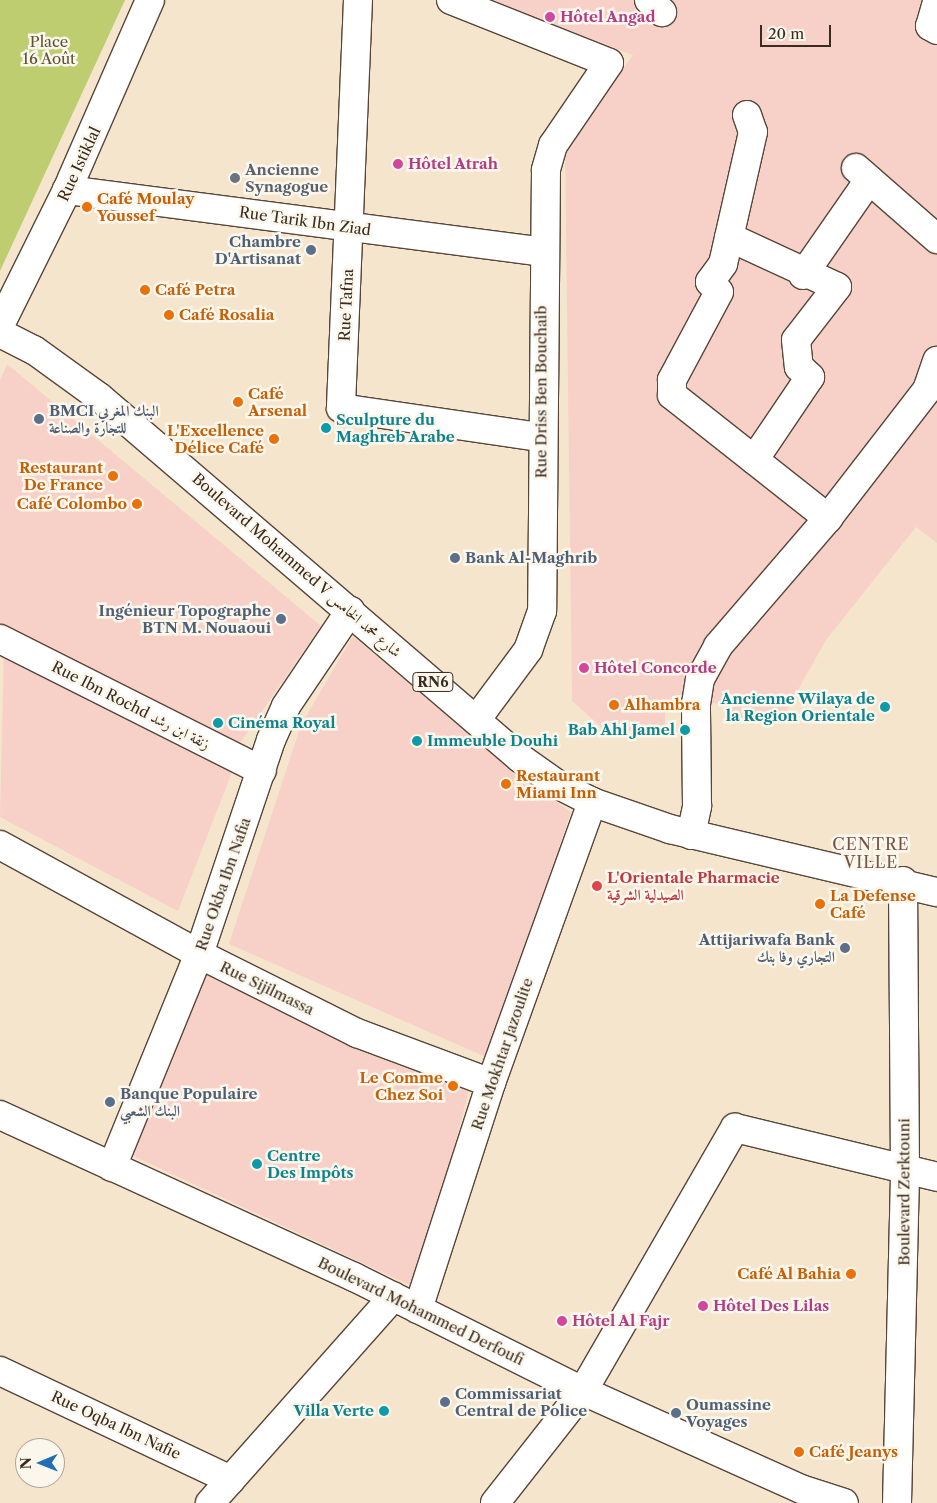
<!DOCTYPE html>
<meta charset="utf-8">
<style>
body{margin:0}
#map{position:relative;width:937px;height:1503px;overflow:hidden;background:#f5e5cd;font-family:"Libre Caslon Text",Amiri,serif}
div>[style]{position:absolute}
.built>*{inset:0;background:#f7d1c8}
.green>*{inset:0;background:#bdcd70}
.roads{filter:drop-shadow(1px 0 #574638) drop-shadow(-1px 0 #574638) drop-shadow(0 1px #574638) drop-shadow(0 -1px #574638)}
.minor>*{height:28px;margin:-14px;padding:0 14px;transform-origin:14px;border-radius:14px;background:#fff}
.major>*{height:28px;margin:-14px;padding:0 14px;transform-origin:14px;border-radius:14px;background:#fff}
.dots>*{width:14px;height:14px;translate:-50% -50%;box-sizing:border-box;border:2px solid #fbf7ec;border-radius:50%}
span{translate:-50% -50%;white-space:nowrap;text-align:center;line-height:1.15;-webkit-text-stroke:5px #fbf7ec;paint-order:stroke}
.shield-label span{padding:1px 4px;background:#fbf7ec;border:1px solid;border-radius:4px;-webkit-text-stroke-width:0}
.shield-label{font-size:14px;color:#3b2a1e;font-weight:700}
.hotel-label{font-size:15px;color:#b23c85;font-weight:700}
.left{translate:0 -50%;text-align:left}
.park-label{font-size:15px;color:#5c5332}
.street-label{font-size:15px;color:#3b2a1e}
.worship-label{font-size:15px;color:#5b616d;font-weight:700}
.food-label{font-size:15px;color:#c56008;font-weight:700}
.right{translate:-100% -50%;text-align:right}
.service-label{font-size:15px;color:#4e5e75;font-weight:700}
.culture-label{font-size:15px;color:#0d838f;font-weight:700}
.health-label{font-size:15px;color:#be3a42;font-weight:700}
.neighbourhood-label{font-size:16px;color:#755347;letter-spacing:1px}
.north{position:absolute;left:15px;top:1438px;width:50px;height:50px;box-sizing:border-box;background:#fbf7ec;border:1px solid #aea59a;border-radius:50%;rotate:269deg;font-size:14px;font-weight:700;line-height:20px;text-align:center;color:#3b2a1e}
.north::after{content:'';display:block;margin:auto;width:18px;height:22px;background:#1f6fb2;clip-path:polygon(50% 0,100% 100%,50% 72%,0 100%)}
.scale{position:absolute;left:760px;top:25px;width:71px;height:22px;box-sizing:border-box;border:2px solid #3b2a1e;border-top:0;padding-left:6px;font-size:15px;line-height:18px;white-space:nowrap;color:#3b2a1e;-webkit-text-stroke:4px #fbf7ec;paint-order:stroke}
</style>
<div id="map">
<div class="built">
<i style="clip-path:polygon(483px 0,937px 0,937px 543px,916px 527px,826px 640px,781px 720px,725px 721px,725px 703px,665px 705px,665px 727px,607px 732px,572px 701px,565px 150px,633px 55px)"></i>
<i style="clip-path:polygon(7px 364px,321px 626px,233px 753px,0 631px,0 380px)"></i>
<i style="clip-path:polygon(353px 636px,515px 774px,571px 812px,488px 1058px,229px 944px,301px 725px)"></i>
<i style="clip-path:polygon(4px 646px,234px 767px,178px 911px,0 817px)"></i>
<i style="clip-path:polygon(205px 967px,470px 1086px,418px 1289px,127px 1153px)"></i>
</div>
<div class="green">
<i style="clip-path:polygon(0 0,125px 0,0 271px)"></i>
</div>
<div class="roads">
<div class="minor">
<i style="left:358px;top:0;width:408px;rotate:92.4deg"></i>
<i style="left:341px;top:408px;width:201px;rotate:8.3deg"></i>
<i style="left:451px;top:0;width:170px;rotate:21.7deg"></i>
<i style="left:609px;top:63px;width:99px;rotate:124.3deg"></i>
<i style="left:553px;top:145px;width:26px;rotate:106deg"></i>
<i style="left:546px;top:170px;width:441px;rotate:90.5deg"></i>
<i style="left:542px;top:611px;width:41px;rotate:109.7deg"></i>
<i style="left:528px;top:650px;width:87px;rotate:126.6deg"></i>
<i style="left:649px;top:0;width:18px;rotate:43deg"></i>
<i style="left:937px;top:2px;width:25px;rotate:106deg"></i>
<i style="left:930px;top:26px;width:8px;rotate:30deg"></i>
<i style="left:747px;top:115px;width:18px;rotate:71deg"></i>
<i style="left:753px;top:132px;width:135px;rotate:102.8deg"></i>
<i style="left:723px;top:264px;width:22px;rotate:126deg"></i>
<i style="left:710px;top:282px;width:13px;rotate:48deg"></i>
<i style="left:719px;top:292px;width:100px;rotate:118.1deg"></i>
<i style="left:672px;top:380px;width:15px;rotate:90deg"></i>
<i style="left:672px;top:395px;width:199px;rotate:38.3deg"></i>
<i style="left:856px;top:168px;width:108px;rotate:41.2deg"></i>
<i style="left:67px;top:190px;width:479px;rotate:7.4deg"></i>
<i style="left:729px;top:237px;width:119px;rotate:24.8deg"></i>
<i style="left:837px;top:287px;width:67px;rotate:127.7deg"></i>
<i style="left:796px;top:340px;width:27px;rotate:84deg"></i>
<i style="left:799px;top:367px;width:15px;rotate:42deg"></i>
<i style="left:810px;top:377px;width:100px;rotate:124deg"></i>
<i style="left:803px;top:275px;width:116px;rotate:-55.2deg"></i>
<i style="left:0;top:325px;width:151px;rotate:-63.6deg"></i>
<i style="left:67px;top:190px;width:207px;rotate:-66.4deg"></i>
<i style="left:0;top:639px;width:293px;rotate:26.7deg"></i>
<i style="left:691px;top:835px;width:30px;rotate:-78deg"></i>
<i style="left:697px;top:806px;width:102px;rotate:-90.6deg"></i>
<i style="left:696px;top:704px;width:25px;rotate:-81deg"></i>
<i style="left:700px;top:679px;width:38px;rotate:-61deg"></i>
<i style="left:718px;top:646px;width:169px;rotate:-49.3deg"></i>
<i style="left:828px;top:518px;width:162px;rotate:-52.3deg"></i>
<i style="left:927px;top:390px;width:31px;rotate:-71deg"></i>
<i style="left:0;top:845px;width:227px;rotate:28.7deg"></i>
<i style="left:199px;top:954px;width:177px;rotate:26.6deg"></i>
<i style="left:357px;top:1033px;width:143px;rotate:20.5deg"></i>
<i style="left:0;top:1115px;width:389px;rotate:24.6deg"></i>
<i style="left:354px;top:1277px;width:256px;rotate:26.5deg"></i>
<i style="left:583px;top:1391px;width:239px;rotate:24.2deg"></i>
<i style="left:801px;top:1489px;width:45px;rotate:18deg"></i>
<i style="left:112px;top:1167px;width:230px;rotate:-67.8deg"></i>
<i style="left:199px;top:954px;width:226px;rotate:-71.4deg"></i>
<i style="left:271px;top:740px;width:37px;rotate:-66deg"></i>
<i style="left:286px;top:706px;width:115px;rotate:-56deg"></i>
<i style="left:418px;top:1309px;width:237px;rotate:-72.1deg"></i>
<i style="left:491px;top:1083px;width:299px;rotate:-70.2deg"></i>
<i style="left:0;top:1371px;width:255px;rotate:25.3deg"></i>
<i style="left:210px;top:1503px;width:276px;rotate:-48.4deg"></i>
<i style="left:495px;top:1503px;width:142px;rotate:-51.8deg"></i>
<i style="left:583px;top:1391px;width:304px;rotate:-60deg"></i>
<i style="left:735px;top:1128px;width:208px;rotate:13.6deg"></i>
<i style="left:897px;top:1503px;width:334px;rotate:-88.6deg"></i>
<i style="left:905px;top:1169px;width:288px;rotate:-90.4deg"></i>
</div>
<div class="major">
<i style="left:0;top:333px;width:38px;rotate:27deg"></i>
<i style="left:34px;top:350px;width:80px;rotate:35.9deg"></i>
<i style="left:99px;top:397px;width:555px;rotate:40.61deg"></i>
<i style="left:520px;top:758px;width:45px;rotate:35.1deg"></i>
<i style="left:557px;top:784px;width:39px;rotate:27deg"></i>
<i style="left:592px;top:802px;width:83px;rotate:19.1deg"></i>
<i style="left:670px;top:829px;width:274px;rotate:13.3deg"></i>
</div>
</div>
<div class="dots">
<i style="left:550px;top:17px;background:#d1479c"></i>
<i style="left:398px;top:164px;background:#d1479c"></i>
<i style="left:235px;top:178px;background:#6b7280"></i>
<i style="left:87px;top:207px;background:#e8710a"></i>
<i style="left:311px;top:250px;background:#5c6f8a"></i>
<i style="left:145px;top:290px;background:#e8710a"></i>
<i style="left:169px;top:315px;background:#e8710a"></i>
<i style="left:238px;top:402px;background:#e8710a"></i>
<i style="left:39px;top:419px;background:#5c6f8a"></i>
<i style="left:326px;top:428px;background:#0f9aa8"></i>
<i style="left:274px;top:439px;background:#e8710a"></i>
<i style="left:113px;top:476px;background:#e8710a"></i>
<i style="left:137px;top:504px;background:#e8710a"></i>
<i style="left:455px;top:558px;background:#5c6f8a"></i>
<i style="left:281px;top:619px;background:#5c6f8a"></i>
<i style="left:584px;top:668px;background:#d1479c"></i>
<i style="left:614px;top:705px;background:#e8710a"></i>
<i style="left:885px;top:707px;background:#0f9aa8"></i>
<i style="left:218px;top:723px;background:#0f9aa8"></i>
<i style="left:685px;top:730px;background:#0f9aa8"></i>
<i style="left:417px;top:741px;background:#0f9aa8"></i>
<i style="left:506px;top:784px;background:#e8710a"></i>
<i style="left:597px;top:886px;background:#e0444e"></i>
<i style="left:820px;top:904px;background:#e8710a"></i>
<i style="left:845px;top:948px;background:#5c6f8a"></i>
<i style="left:453px;top:1086px;background:#e8710a"></i>
<i style="left:110px;top:1102px;background:#5c6f8a"></i>
<i style="left:257px;top:1164px;background:#0f9aa8"></i>
<i style="left:851px;top:1274px;background:#e8710a"></i>
<i style="left:703px;top:1306px;background:#d1479c"></i>
<i style="left:562px;top:1321px;background:#d1479c"></i>
<i style="left:445px;top:1402px;background:#5c6f8a"></i>
<i style="left:384px;top:1411px;background:#0f9aa8"></i>
<i style="left:676px;top:1413px;background:#5c6f8a"></i>
<i style="left:799px;top:1452px;background:#e8710a"></i>
</div>
<div class="shield-label">
<span style="left:433px;top:682px">RN6</span>
</div>
<div class="hotel-label">
<span class="left" style="left:560px;top:17px">Hôtel Angad</span>
<span class="left" style="left:408px;top:164px">Hôtel Atrah</span>
<span class="left" style="left:594px;top:668px">Hôtel Concorde</span>
<span class="left" style="left:713px;top:1306px">Hôtel Des Lilas</span>
<span class="left" style="left:572px;top:1321px">Hôtel Al Fajr</span>
</div>
<div class="park-label">
<span style="left:49px;top:50px">Place<br>16 Août</span>
</div>
<div class="street-label">
<span style="left:79px;top:164px;rotate:-65deg">Rue Istiklal</span>
<span style="left:305px;top:221px;rotate:8deg">Rue Tarik Ibn Ziad</span>
<span style="left:346px;top:305px;rotate:-87deg">Rue Tafna</span>
<span style="left:541px;top:392px;rotate:-90deg">Rue Driss Ben Bouchaib</span>
<span style="left:297px;top:565px;rotate:41deg">Boulevard Mohammed V شارع محمد الخامس</span>
<span style="left:131px;top:705px;rotate:27deg">Rue Ibn Rochd زنقة ابن رشد</span>
<span style="left:223px;top:884px;rotate:-71deg">Rue Okba Ibn Nafia</span>
<span style="left:267px;top:988px;rotate:26deg">Rue Sijilmassa</span>
<span style="left:502px;top:1054px;rotate:-71deg">Rue Mokhtar Jazoulite</span>
<span style="left:904px;top:1192px;rotate:-90deg">Boulevard Zerktouni</span>
<span style="left:421px;top:1311px;rotate:26deg">Boulevard Mohammed Derfoufi</span>
<span style="left:116px;top:1425px;rotate:25deg">Rue Oqba Ibn Nafie</span>
</div>
<div class="worship-label">
<span class="left" style="left:245px;top:178px">Ancienne<br>Synagogue</span>
</div>
<div class="food-label">
<span class="left" style="left:97px;top:207px">Café Moulay<br>Youssef</span>
<span class="left" style="left:155px;top:290px">Café Petra</span>
<span class="left" style="left:179px;top:315px">Café Rosalia</span>
<span class="left" style="left:248px;top:402px">Café<br>Arsenal</span>
<span class="right" style="left:264px;top:439px">L'Excellence<br>Délice Café</span>
<span class="right" style="left:103px;top:476px">Restaurant<br>De France</span>
<span class="right" style="left:127px;top:504px">Café Colombo</span>
<span class="left" style="left:624px;top:705px">Alhambra</span>
<span class="left" style="left:516px;top:784px">Restaurant<br>Miami Inn</span>
<span class="left" style="left:830px;top:904px">La Defense<br>Café</span>
<span class="right" style="left:443px;top:1086px">Le Comme<br>Chez Soi</span>
<span class="right" style="left:841px;top:1274px">Café Al Bahia</span>
<span class="left" style="left:809px;top:1452px">Café Jeanys</span>
</div>
<div class="service-label">
<span class="right" style="left:301px;top:250px">Chambre<br>D'Artisanat</span>
<span class="left" style="left:49px;top:419px">BMCI البنك المغربي<br>للتجارة والصناعة</span>
<span class="left" style="left:465px;top:558px">Bank Al-Maghrib</span>
<span class="right" style="left:271px;top:619px">Ingénieur Topographe<br>BTN M. Nouaoui</span>
<span class="right" style="left:835px;top:948px">Attijariwafa Bank<br>التجاري وفا بنك</span>
<span class="left" style="left:120px;top:1102px">Banque Populaire<br>البنك الشعبي</span>
<span class="left" style="left:455px;top:1402px">Commissariat<br>Central de Police</span>
<span class="left" style="left:686px;top:1413px">Oumassine<br>Voyages</span>
</div>
<div class="culture-label">
<span class="left" style="left:336px;top:428px">Sculpture du<br>Maghreb Arabe</span>
<span class="right" style="left:875px;top:707px">Ancienne Wilaya de<br>la Region Orientale</span>
<span class="left" style="left:228px;top:723px">Cinéma Royal</span>
<span class="right" style="left:675px;top:730px">Bab Ahl Jamel</span>
<span class="left" style="left:427px;top:741px">Immeuble Douhi</span>
<span class="left" style="left:267px;top:1164px">Centre<br>Des Impôts</span>
<span class="right" style="left:374px;top:1411px">Villa Verte</span>
</div>
<div class="health-label">
<span class="left" style="left:607px;top:886px">L'Orientale Pharmacie<br>الصيدلية الشرقية</span>
</div>
<div class="neighbourhood-label">
<span style="left:871px;top:853px">CENTRE<br>VILLE</span>
</div>
<div class="north">N</div>
<div class="scale">20 m</div>
</div>
